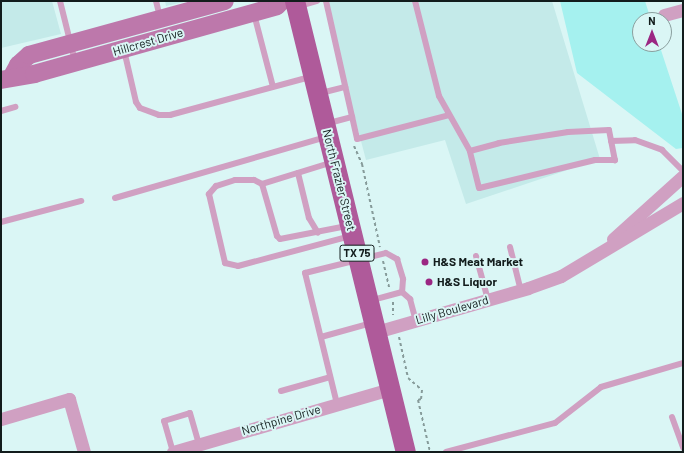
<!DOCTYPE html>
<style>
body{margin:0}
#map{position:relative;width:684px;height:453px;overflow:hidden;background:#daf6f5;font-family:Barlow,sans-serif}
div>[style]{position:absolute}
.built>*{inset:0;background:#c4eae9}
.green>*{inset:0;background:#a5f1ef}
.path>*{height:2px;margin-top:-1px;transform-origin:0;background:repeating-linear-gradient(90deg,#869b9a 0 3px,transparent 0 6px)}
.lane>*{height:6px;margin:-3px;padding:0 3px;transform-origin:3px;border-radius:3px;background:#d0a0c2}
.street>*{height:13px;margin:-6.5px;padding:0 6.5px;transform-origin:6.5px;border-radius:6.5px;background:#d0a0c2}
.secondary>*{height:18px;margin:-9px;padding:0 9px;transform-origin:9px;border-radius:9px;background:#bd78ab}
.primary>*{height:20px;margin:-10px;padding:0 10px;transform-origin:10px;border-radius:10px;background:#af5a9a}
.dots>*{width:11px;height:11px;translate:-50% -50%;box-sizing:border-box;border:2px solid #daf6f5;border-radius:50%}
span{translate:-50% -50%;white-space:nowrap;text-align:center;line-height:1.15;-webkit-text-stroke:4px #daf6f5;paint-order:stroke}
.shield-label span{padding:1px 3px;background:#daf6f5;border:1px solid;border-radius:3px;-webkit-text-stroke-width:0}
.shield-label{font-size:11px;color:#121c1c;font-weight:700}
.street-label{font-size:12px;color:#121c1c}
.poi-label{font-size:12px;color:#121c1c;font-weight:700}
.left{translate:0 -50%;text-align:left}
.frame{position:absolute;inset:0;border:2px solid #121c1c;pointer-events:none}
.north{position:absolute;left:632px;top:12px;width:40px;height:40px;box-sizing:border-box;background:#daf6f5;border:1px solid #8a9f9e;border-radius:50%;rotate:0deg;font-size:11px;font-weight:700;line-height:16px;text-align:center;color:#121c1c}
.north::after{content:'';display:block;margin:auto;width:14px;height:18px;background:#9b2783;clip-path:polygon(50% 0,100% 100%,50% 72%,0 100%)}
</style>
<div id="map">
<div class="built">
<i style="clip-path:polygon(1px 1px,52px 1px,61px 34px,1px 48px)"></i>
<i style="clip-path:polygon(165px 1px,188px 1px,166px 6px)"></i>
<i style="clip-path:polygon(324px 1px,552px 1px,600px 159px,466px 204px,445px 140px,366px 160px)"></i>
</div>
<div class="green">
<i style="clip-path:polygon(560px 1px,645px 1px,651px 20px,640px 20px,640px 44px,659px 44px,683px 117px,683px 148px,676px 149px,577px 73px)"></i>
</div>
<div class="path">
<i style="left:354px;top:146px;width:20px;rotate:66deg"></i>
<i style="left:362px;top:164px;width:85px;rotate:77.8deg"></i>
<i style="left:383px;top:261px;width:28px;rotate:77deg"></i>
<i style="left:393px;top:302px;width:13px;rotate:90deg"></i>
<i style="left:399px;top:337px;width:42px;rotate:77.6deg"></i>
<i style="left:408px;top:378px;width:18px;rotate:41deg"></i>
<i style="left:422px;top:390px;width:9px;rotate:96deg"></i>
<i style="left:421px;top:399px;width:3px;rotate:162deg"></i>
<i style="left:418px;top:400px;width:53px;rotate:77deg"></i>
</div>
<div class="lane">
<i style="left:60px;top:1px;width:62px;rotate:76deg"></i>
<i style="left:156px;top:1px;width:16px;rotate:76deg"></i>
<i style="left:326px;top:1px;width:141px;rotate:77.3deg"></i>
<i style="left:357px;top:139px;width:95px;rotate:-14.6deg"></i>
<i style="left:415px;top:1px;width:98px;rotate:75.8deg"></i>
<i style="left:439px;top:96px;width:63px;rotate:60.6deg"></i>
<i style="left:299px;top:6px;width:19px;rotate:-16deg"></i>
<i style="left:254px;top:14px;width:75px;rotate:75.4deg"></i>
<i style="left:124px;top:50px;width:53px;rotate:77deg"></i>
<i style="left:136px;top:102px;width:7px;rotate:56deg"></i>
<i style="left:140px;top:108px;width:20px;rotate:20deg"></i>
<i style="left:159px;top:115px;width:11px"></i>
<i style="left:170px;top:115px;width:145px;rotate:-15.2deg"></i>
<i style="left:321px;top:93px;width:25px;rotate:-14deg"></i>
<i style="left:1px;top:111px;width:15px;rotate:-16deg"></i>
<i style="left:329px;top:123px;width:24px;rotate:-15deg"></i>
<i style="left:609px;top:130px;width:31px;rotate:79deg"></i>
<i style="left:615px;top:160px;width:20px;rotate:180deg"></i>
<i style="left:595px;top:160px;width:119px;rotate:166.4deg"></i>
<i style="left:479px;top:188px;width:38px;rotate:-104deg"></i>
<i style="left:470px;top:151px;width:30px;rotate:-15deg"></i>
<i style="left:499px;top:143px;width:70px;rotate:-9.1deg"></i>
<i style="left:568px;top:132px;width:41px;rotate:-2.8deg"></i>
<i style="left:611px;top:141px;width:24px;rotate:-2deg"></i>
<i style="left:635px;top:140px;width:29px;rotate:20deg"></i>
<i style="left:662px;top:150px;width:30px;rotate:45deg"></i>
<i style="left:333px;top:162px;width:74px;rotate:162.8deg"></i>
<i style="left:262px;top:184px;width:54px;rotate:73.9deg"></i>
<i style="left:277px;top:236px;width:4px;rotate:45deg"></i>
<i style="left:280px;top:239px;width:68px;rotate:-11deg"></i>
<i style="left:298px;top:173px;width:46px;rotate:76.3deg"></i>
<i style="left:309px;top:218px;width:17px;rotate:59deg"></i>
<i style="left:262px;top:184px;width:9px;rotate:-153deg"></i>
<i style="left:254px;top:180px;width:19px;rotate:180deg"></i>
<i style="left:235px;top:180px;width:20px;rotate:162deg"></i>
<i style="left:216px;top:186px;width:11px;rotate:131deg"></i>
<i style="left:209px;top:194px;width:71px;rotate:76.9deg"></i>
<i style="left:225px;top:263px;width:13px;rotate:13deg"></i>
<i style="left:238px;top:266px;width:117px;rotate:-14.9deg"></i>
<i style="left:115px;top:198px;width:221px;rotate:-16.1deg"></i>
<i style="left:1px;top:222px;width:83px;rotate:-14.7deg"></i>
<i style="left:510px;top:247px;width:45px;rotate:76deg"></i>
<i style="left:476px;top:256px;width:46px;rotate:74.7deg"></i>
<i style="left:402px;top:292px;width:11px;rotate:41deg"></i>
<i style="left:410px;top:299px;width:23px;rotate:75deg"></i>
<i style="left:321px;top:337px;width:52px;rotate:-15.6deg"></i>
<i style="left:281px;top:391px;width:51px;rotate:-15.9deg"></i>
<i style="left:337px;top:404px;width:135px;rotate:-103.7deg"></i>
<i style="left:305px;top:273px;width:83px;rotate:-13.9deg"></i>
<i style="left:386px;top:253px;width:13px;rotate:29deg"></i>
<i style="left:397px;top:259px;width:21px;rotate:73deg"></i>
<i style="left:403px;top:279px;width:13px;rotate:94deg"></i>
<i style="left:402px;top:292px;width:31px;rotate:165deg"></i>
<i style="left:672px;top:417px;width:33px;rotate:70deg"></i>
<i style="left:173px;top:452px;width:32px;rotate:-106deg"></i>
<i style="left:164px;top:421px;width:27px;rotate:-17deg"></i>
<i style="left:190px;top:413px;width:32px;rotate:74deg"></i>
<i style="left:446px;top:452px;width:113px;rotate:-14.9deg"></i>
<i style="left:555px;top:423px;width:58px;rotate:-38deg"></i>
<i style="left:601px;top:387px;width:85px;rotate:-16.3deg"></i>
</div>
<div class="street">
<i style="left:664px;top:15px;width:20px;rotate:-15deg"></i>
<i style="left:613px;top:239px;width:94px;rotate:-42deg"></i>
<i style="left:376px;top:332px;width:158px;rotate:-16.1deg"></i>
<i style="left:528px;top:288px;width:35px;rotate:-20deg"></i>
<i style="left:561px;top:276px;width:142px;rotate:-30.9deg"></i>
<i style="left:1px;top:419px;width:71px;rotate:-16.4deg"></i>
<i style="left:69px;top:399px;width:55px;rotate:74.2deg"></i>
<i style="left:173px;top:452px;width:226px;rotate:-16.2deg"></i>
</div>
<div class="secondary">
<i style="left:12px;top:76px;width:13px;rotate:-61deg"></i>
<i style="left:18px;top:65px;width:15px;rotate:-42deg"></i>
<i style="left:29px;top:55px;width:203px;rotate:-15.4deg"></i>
<i style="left:1px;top:80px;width:34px;rotate:-10deg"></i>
<i style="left:34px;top:74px;width:252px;rotate:-15.6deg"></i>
<i style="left:277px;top:6px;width:7px;rotate:-45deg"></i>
</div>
<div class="primary">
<i style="left:295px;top:1px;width:464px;rotate:76.2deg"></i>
</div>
<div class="dots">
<i style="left:425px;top:262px;background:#9b2783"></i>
<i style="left:429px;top:282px;background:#9b2783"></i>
</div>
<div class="shield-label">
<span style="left:357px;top:253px">TX 75</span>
</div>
<div class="street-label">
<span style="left:148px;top:42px;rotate:-16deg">Hillcrest Drive</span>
<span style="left:339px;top:180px;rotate:76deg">North Frazier Street</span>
<span style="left:452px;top:310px;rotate:-16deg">Lilly Boulevard</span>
<span style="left:281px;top:420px;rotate:-16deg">Northpine Drive</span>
</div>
<div class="poi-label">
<span class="left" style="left:433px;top:262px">H&amp;S Meat Market</span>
<span class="left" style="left:437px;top:282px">H&amp;S Liquor</span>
</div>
<div class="frame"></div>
<div class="north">N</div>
</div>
